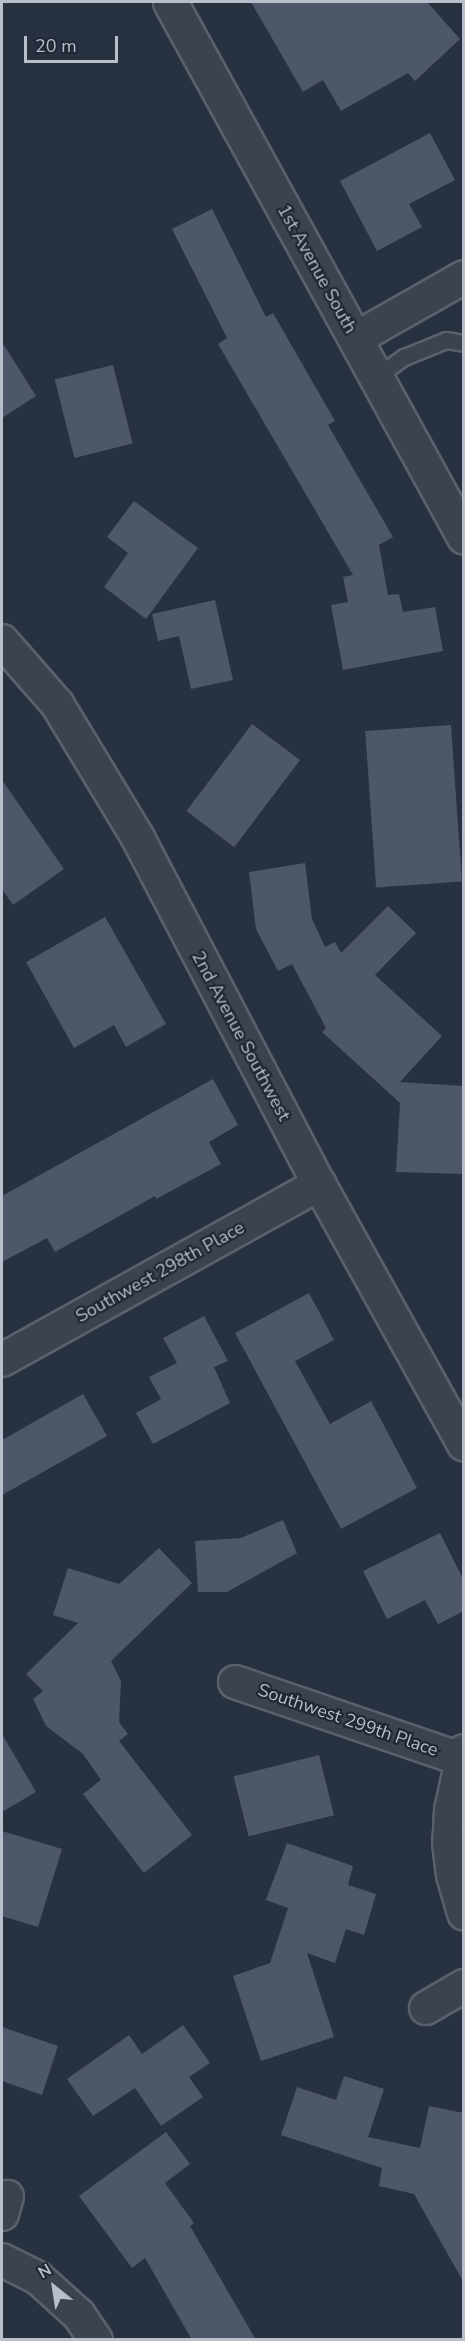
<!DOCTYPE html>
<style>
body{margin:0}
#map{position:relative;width:465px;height:2341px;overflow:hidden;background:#28313f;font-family:"Nunito Sans",sans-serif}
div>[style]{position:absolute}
.building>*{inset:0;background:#4e5768;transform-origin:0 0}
.roads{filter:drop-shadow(2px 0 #59616d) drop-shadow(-2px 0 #59616d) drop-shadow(0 2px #59616d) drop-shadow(0 -2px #59616d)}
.service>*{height:15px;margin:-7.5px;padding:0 7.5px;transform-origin:7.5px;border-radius:7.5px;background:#3b434f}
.minor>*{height:32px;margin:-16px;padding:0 16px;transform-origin:16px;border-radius:16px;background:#3b434f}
.tertiary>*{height:33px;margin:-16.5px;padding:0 16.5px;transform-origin:16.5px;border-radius:16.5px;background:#3b434f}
span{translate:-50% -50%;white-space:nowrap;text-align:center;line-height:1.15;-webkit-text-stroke:4.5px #202835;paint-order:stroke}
.street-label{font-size:18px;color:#b8beca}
.frame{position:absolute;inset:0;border:3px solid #b8beca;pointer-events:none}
.north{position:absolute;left:24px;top:2257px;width:60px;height:60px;-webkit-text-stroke:4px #202835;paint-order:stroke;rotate:330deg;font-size:16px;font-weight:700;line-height:24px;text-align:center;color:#b8beca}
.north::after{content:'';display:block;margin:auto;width:21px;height:27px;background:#b8beca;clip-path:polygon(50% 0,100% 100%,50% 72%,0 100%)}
.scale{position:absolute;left:24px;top:36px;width:94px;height:27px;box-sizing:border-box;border:3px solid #b8beca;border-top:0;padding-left:8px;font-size:18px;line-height:21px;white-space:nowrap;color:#b8beca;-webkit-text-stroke:4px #202835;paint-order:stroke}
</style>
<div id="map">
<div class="building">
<i style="clip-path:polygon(251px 2px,427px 2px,460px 39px,415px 81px,408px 73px,341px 111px,323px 80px,303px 92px)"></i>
<i style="clip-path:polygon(430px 133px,455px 180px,409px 204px,422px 227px,377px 251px,340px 181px)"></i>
<i style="clip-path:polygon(212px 209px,266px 317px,273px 313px,335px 421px,328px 425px,393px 537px,379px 545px,388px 595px,399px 594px,403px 612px,435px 607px,443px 651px,343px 670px,331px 605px,348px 602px,343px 577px,353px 575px,218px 344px,227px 338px,172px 229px)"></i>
<i style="clip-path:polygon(2px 342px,36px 396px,2px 418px)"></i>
<i style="left:113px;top:365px;width:81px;height:60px;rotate:76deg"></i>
<i style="clip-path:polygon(134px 501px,198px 548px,146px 619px,104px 587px,128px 553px,107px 537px)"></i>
<i style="clip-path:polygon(215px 600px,233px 680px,191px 689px,179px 636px,158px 641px,152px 614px)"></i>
<i style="left:252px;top:724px;width:60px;height:109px;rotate:37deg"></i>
<i style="left:451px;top:725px;width:157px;height:86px;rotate:86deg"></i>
<i style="clip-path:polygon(2px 780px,64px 869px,13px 905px,2px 889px)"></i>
<i style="clip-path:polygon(305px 863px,312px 919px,325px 947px,335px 942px,341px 953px,388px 906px,416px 933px,375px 975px,442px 1036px,400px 1082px,464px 1086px,464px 1174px,396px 1172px,400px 1103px,322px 1032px,326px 1028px,292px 964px,278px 971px,256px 929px,249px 872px)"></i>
<i style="clip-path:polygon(105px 917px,166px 1024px,126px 1047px,114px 1025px,74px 1048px,26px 962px)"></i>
<i style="clip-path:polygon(213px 1079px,238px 1125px,209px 1142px,221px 1164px,156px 1199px,155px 1196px,55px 1252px,47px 1238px,2px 1262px,2px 1196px)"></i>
<i style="clip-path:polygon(309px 1293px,334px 1340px,295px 1361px,330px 1424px,371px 1401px,417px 1488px,341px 1529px,235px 1333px)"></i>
<i style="clip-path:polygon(204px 1316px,228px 1361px,214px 1367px,230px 1403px,153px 1444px,136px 1413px,161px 1399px,149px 1377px,177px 1363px,163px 1338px)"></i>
<i style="clip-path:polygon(83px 1394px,107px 1436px,2px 1495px,2px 1440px)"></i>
<i style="clip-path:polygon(283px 1520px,297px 1553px,227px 1592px,198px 1592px,195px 1541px,241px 1538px)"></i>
<i style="clip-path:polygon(440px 1533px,464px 1581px,464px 1611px,438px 1624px,425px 1600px,387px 1619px,363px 1571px)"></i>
<i style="clip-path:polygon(159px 1548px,192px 1583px,111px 1661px,121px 1681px,119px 1722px,128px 1734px,119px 1741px,192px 1835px,144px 1873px,83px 1794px,101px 1780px,83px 1754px,46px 1726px,33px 1699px,43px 1691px,26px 1674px,78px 1623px,53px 1615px,68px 1568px,119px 1584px)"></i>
<i style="clip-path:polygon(2px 1734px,36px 1792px,2px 1812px)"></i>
<i style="left:319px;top:1755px;width:62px;height:88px;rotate:76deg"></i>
<i style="clip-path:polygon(2px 1831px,62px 1849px,38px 1927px,2px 1916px)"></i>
<i style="clip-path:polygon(287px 1843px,353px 1866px,348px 1885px,376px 1894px,364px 1935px,346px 1929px,335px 1963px,307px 1953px,334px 2037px,261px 2061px,233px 1976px,270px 1963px,288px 1908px,266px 1900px)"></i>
<i style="clip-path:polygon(183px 2025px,210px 2063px,189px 2077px,203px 2097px,161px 2126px,135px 2088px,93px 2116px,67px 2079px,129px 2035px,142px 2054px)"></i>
<i style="clip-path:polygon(2px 2027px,58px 2046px,42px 2095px,2px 2081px)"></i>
<i style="clip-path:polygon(344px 2076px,384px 2089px,368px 2137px,420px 2148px,429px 2106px,464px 2113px,464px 2283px,414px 2194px,379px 2186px,382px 2168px,281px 2135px,297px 2087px,336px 2100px)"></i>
<i style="clip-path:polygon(166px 2132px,190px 2164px,165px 2183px,194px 2223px,190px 2226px,256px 2340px,192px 2340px,145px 2258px,132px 2268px,79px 2196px)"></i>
</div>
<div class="roads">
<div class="service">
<i style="left:376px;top:377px;width:34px;rotate:-36deg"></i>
<i style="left:404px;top:357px;width:45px;rotate:-22deg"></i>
<i style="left:446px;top:340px;width:18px;rotate:9deg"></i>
</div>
<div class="minor">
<i style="left:355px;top:339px;width:125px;rotate:-29.6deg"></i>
<i style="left:2px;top:641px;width:84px;rotate:48.9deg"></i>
<i style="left:57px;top:704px;width:157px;rotate:58.8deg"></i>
<i style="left:138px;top:838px;width:390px;rotate:62.4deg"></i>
<i style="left:319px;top:1184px;width:298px;rotate:60.9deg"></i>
<i style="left:2px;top:1360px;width:363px;rotate:-29deg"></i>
<i style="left:235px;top:1682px;width:239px;rotate:18.8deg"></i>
<i style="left:464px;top:1751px;width:60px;rotate:102.4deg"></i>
<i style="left:451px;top:1810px;width:33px;rotate:93deg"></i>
<i style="left:449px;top:1843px;width:32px;rotate:83deg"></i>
<i style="left:453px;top:1875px;width:40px;rotate:74deg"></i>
<i style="left:426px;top:2008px;width:44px;rotate:-30.1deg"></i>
<i style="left:2px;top:2214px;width:18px;rotate:-74deg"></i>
<i style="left:2px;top:2260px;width:40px;rotate:26.6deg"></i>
<i style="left:38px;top:2278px;width:55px;rotate:42.1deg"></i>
<i style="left:79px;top:2315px;width:30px;rotate:56deg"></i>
</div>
<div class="tertiary">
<i style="left:170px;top:2px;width:610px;rotate:61.21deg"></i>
</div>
</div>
<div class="street-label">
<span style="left:317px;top:269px;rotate:61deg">1st Avenue South</span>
<span style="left:241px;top:1036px;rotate:62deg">2nd Avenue Southwest</span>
<span style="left:160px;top:1272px;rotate:-29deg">Southwest 298th Place</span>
<span style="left:348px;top:1720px;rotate:19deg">Southwest 299th Place</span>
</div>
<div class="frame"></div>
<div class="north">N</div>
<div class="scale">20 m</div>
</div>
